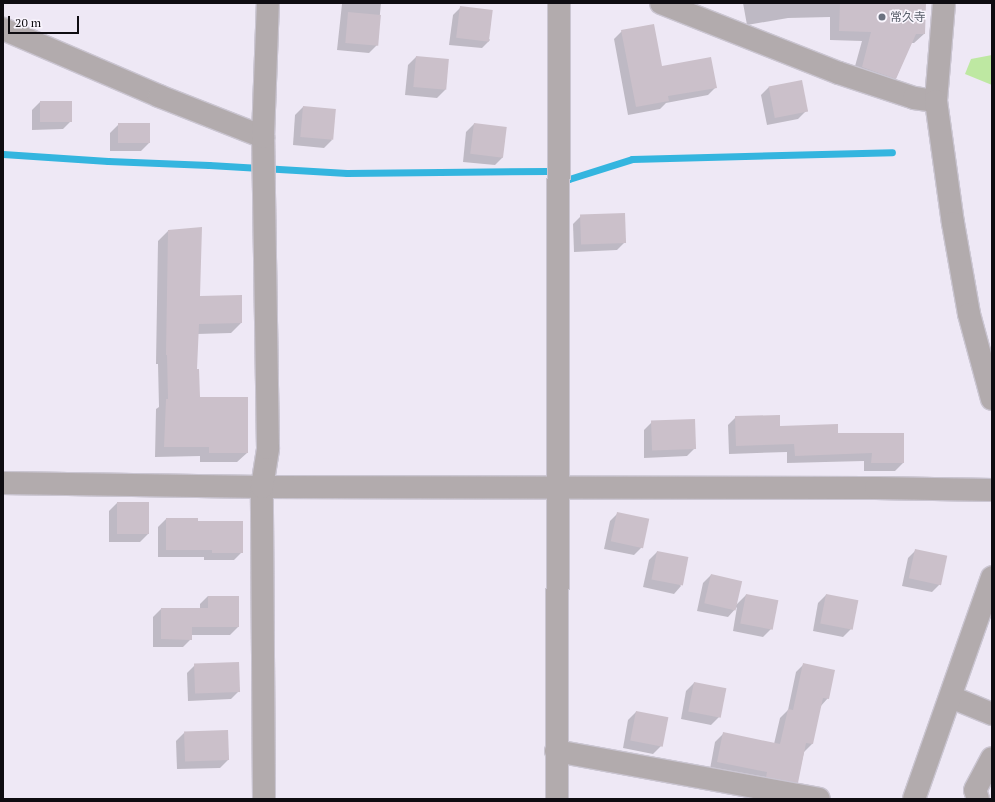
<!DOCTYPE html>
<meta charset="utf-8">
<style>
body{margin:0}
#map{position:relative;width:995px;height:802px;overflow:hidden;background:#eee8f5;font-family:"PT Serif","Noto Sans JP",serif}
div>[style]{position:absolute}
.green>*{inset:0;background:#bee8a2}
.shadow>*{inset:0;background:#0003}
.stream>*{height:7px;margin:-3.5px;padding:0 3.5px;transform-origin:3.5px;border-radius:3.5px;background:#34b5df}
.building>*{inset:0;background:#cbc0ca;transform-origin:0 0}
.roads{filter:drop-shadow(1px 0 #cac5d1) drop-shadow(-1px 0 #cac5d1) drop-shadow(0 1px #cac5d1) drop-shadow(0 -1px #cac5d1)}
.minor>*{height:22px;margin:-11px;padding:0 11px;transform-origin:11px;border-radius:11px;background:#b2abad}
.dots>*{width:11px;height:11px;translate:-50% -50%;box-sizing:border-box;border:2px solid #faf6fe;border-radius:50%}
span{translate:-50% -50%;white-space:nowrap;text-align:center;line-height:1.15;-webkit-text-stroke:3px #faf6fe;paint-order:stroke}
.worship-label{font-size:12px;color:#5b616d}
.left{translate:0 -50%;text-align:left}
.frame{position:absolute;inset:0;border:4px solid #0e0c11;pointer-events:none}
.scale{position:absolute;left:8px;top:16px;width:71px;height:18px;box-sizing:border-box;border:2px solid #0e0c11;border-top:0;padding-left:5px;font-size:12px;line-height:14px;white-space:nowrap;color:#0e0c11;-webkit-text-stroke:3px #faf6fe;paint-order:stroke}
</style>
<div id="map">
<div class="green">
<i style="clip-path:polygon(992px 55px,992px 85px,965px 74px,971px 59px)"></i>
</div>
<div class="shadow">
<i style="clip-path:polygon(335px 3px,381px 3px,377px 45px,369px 53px,337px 50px,342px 4px)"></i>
<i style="clip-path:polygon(743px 3px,925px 3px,924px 34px,914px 43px,911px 43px,896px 78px,886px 88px,852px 77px,862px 41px,830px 40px,830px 17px,788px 18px,747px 25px)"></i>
<i style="clip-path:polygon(461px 7px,490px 40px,482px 48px,449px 45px,453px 15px)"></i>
<i style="clip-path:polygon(622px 31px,662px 67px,716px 87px,708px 95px,666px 103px,660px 109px,628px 115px,614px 39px)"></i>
<i style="clip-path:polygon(416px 57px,448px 60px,445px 90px,437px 98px,405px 95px,408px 65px)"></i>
<i style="clip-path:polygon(769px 87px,806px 111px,798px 119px,767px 125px,761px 95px)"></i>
<i style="clip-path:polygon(40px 102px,71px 121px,63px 129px,32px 130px,32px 110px)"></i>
<i style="clip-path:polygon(303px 107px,332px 140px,324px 148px,293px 145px,295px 115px)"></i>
<i style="clip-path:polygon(474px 124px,503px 157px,495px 165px,463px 162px,466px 132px)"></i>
<i style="clip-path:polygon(118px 125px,149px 143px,141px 151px,110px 151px,110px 133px)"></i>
<i style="clip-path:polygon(581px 216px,625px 242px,617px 250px,574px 252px,573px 224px)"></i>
<i style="clip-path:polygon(201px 228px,199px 297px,241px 323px,231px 333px,197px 334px,196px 370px,199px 398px,247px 453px,237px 462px,200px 462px,200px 456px,155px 457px,156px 409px,159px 407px,158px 364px,156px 364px,158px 241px,168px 231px)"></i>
<i style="clip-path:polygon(736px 417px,779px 427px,838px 434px,903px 463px,895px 471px,864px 471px,864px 461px,787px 463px,787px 452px,729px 454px,728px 425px)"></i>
<i style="clip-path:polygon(652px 422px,695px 448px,687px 456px,644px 458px,644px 430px)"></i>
<i style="clip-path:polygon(117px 503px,148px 534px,140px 542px,109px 542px,109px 511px)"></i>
<i style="clip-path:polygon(618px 513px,642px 547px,634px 555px,604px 549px,610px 521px)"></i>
<i style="clip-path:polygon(166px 519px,196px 522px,242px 552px,234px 560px,204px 560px,204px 557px,158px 557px,158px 527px)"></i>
<i style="clip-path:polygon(916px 550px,940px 584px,932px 592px,902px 586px,908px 558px)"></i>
<i style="clip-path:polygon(657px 552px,681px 586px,674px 594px,643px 587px,649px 560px)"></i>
<i style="clip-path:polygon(711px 575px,736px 605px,746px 595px,777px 601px,771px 629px,763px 637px,733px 631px,737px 607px,728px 617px,697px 611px,703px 583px)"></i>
<i style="clip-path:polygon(826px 595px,857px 601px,851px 629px,843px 637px,813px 631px,818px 603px)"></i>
<i style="clip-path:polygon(208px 596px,238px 596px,238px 627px,230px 635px,191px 635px,191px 639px,183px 647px,153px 647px,153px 617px,161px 609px,200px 609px,200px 604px)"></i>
<i style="clip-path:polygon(804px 664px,828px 698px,820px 707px,812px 744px,804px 752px,797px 782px,789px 790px,710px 769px,715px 742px,723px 734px,774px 744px,780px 718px,788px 710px,796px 672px)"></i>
<i style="clip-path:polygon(195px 665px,239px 691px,231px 699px,188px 701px,187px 673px)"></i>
<i style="clip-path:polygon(694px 683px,725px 689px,719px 717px,711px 725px,681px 719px,686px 691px)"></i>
<i style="clip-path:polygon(636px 712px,661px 746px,653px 754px,623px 748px,628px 720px)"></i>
<i style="clip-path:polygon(184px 733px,228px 760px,220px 768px,177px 769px,176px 741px)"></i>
</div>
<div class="stream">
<i style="left:3px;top:154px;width:105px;rotate:3.8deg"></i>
<i style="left:108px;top:161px;width:101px;rotate:2.3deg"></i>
<i style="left:209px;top:165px;width:138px;rotate:3.3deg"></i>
<i style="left:347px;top:173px;width:201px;rotate:-0.6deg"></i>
<i style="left:548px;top:171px;width:22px;rotate:21deg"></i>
<i style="left:569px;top:179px;width:66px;rotate:-17.6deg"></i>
<i style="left:632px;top:159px;width:260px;rotate:-1.5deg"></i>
</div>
<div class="building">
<i style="clip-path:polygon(840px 3px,926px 3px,925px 34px,916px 34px,896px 79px,862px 67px,871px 32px,839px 31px)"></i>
<i style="left:460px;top:6px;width:33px;height:32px;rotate:7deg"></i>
<i style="left:348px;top:12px;width:33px;height:31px;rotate:5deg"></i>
<i style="clip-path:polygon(654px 24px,662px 66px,711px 57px,717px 88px,668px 96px,669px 101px,636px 107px,621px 30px)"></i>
<i style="left:416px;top:56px;width:33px;height:31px;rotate:5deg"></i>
<i style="left:802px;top:80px;width:32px;height:34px;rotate:79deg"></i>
<i style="left:40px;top:101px;width:32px;height:21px"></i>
<i style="left:303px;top:106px;width:33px;height:31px;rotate:5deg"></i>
<i style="left:150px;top:123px;width:20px;height:32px;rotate:90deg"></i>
<i style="left:474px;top:123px;width:33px;height:31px;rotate:7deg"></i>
<i style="left:625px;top:213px;width:30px;height:45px;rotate:88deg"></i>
<i style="clip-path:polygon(202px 227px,200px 296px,242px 295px,242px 323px,199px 324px,197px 369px,199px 369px,200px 397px,248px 397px,248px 453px,209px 453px,209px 447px,164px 447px,166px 399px,168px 399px,167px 355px,166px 355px,168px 230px)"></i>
<i style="clip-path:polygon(780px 415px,780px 426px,838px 424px,838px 433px,904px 433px,904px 463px,871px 463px,872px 453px,795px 456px,794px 444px,736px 446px,735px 416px)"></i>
<i style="left:695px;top:419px;width:30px;height:44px;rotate:88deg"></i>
<i style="left:117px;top:502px;width:32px;height:32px"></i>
<i style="left:617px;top:512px;width:33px;height:30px;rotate:12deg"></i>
<i style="clip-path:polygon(166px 518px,198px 518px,198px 521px,243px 521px,243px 553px,212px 553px,212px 550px,166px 550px)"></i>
<i style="left:915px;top:549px;width:33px;height:30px;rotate:12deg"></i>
<i style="left:657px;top:551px;width:32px;height:29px;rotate:11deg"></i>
<i style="left:711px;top:574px;width:32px;height:30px;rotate:13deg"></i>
<i style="left:746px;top:594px;width:33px;height:30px;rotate:11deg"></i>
<i style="left:826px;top:594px;width:33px;height:30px;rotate:11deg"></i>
<i style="clip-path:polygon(208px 596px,239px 596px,239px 627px,192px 627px,192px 640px,161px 639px,161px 608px,208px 608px)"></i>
<i style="left:239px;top:662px;width:30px;height:45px;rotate:88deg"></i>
<i style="clip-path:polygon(803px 663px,835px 670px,829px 699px,823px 698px,813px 744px,806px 743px,798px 783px,766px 777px,767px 772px,717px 762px,723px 732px,780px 744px,788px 709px,793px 710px)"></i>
<i style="left:694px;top:682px;width:33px;height:30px;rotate:11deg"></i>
<i style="left:636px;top:711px;width:33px;height:30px;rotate:11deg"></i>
<i style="left:228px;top:730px;width:30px;height:44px;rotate:88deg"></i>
</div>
<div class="roads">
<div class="minor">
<i style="left:661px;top:3px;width:191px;rotate:21.5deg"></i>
<i style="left:839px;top:73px;width:79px;rotate:18.4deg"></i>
<i style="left:914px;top:98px;width:22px;rotate:8deg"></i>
<i style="left:944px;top:3px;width:98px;rotate:94.7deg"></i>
<i style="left:936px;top:101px;width:123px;rotate:82.1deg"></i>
<i style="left:953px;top:223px;width:92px;rotate:80deg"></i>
<i style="left:969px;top:314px;width:88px;rotate:74.9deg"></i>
<i style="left:3px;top:29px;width:170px;rotate:23.2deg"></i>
<i style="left:159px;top:96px;width:112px;rotate:21.5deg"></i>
<i style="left:3px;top:483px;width:259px;rotate:0.9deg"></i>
<i style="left:262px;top:487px;width:614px;rotate:0.09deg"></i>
<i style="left:876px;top:488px;width:116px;rotate:1deg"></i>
<i style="left:951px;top:697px;width:44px;rotate:22.5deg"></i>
<i style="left:556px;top:751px;width:267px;rotate:10.3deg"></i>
<i style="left:264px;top:799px;width:312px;rotate:-90.4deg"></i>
<i style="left:262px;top:487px;width:39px;rotate:-81deg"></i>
<i style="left:268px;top:448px;width:311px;rotate:-90.9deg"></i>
<i style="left:263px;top:137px;width:134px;rotate:-87.9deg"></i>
<i style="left:557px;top:799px;width:796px;rotate:-89.86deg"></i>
<i style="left:914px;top:799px;width:235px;rotate:-70.6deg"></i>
<i style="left:978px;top:799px;width:9px;rotate:-108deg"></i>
<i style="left:975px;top:790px;width:36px;rotate:-62deg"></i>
</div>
</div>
<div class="dots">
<i style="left:882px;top:17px;background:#6b7280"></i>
</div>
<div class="worship-label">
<span class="left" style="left:890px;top:17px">常久寺</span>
</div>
<div class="frame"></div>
<div class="scale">20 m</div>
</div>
